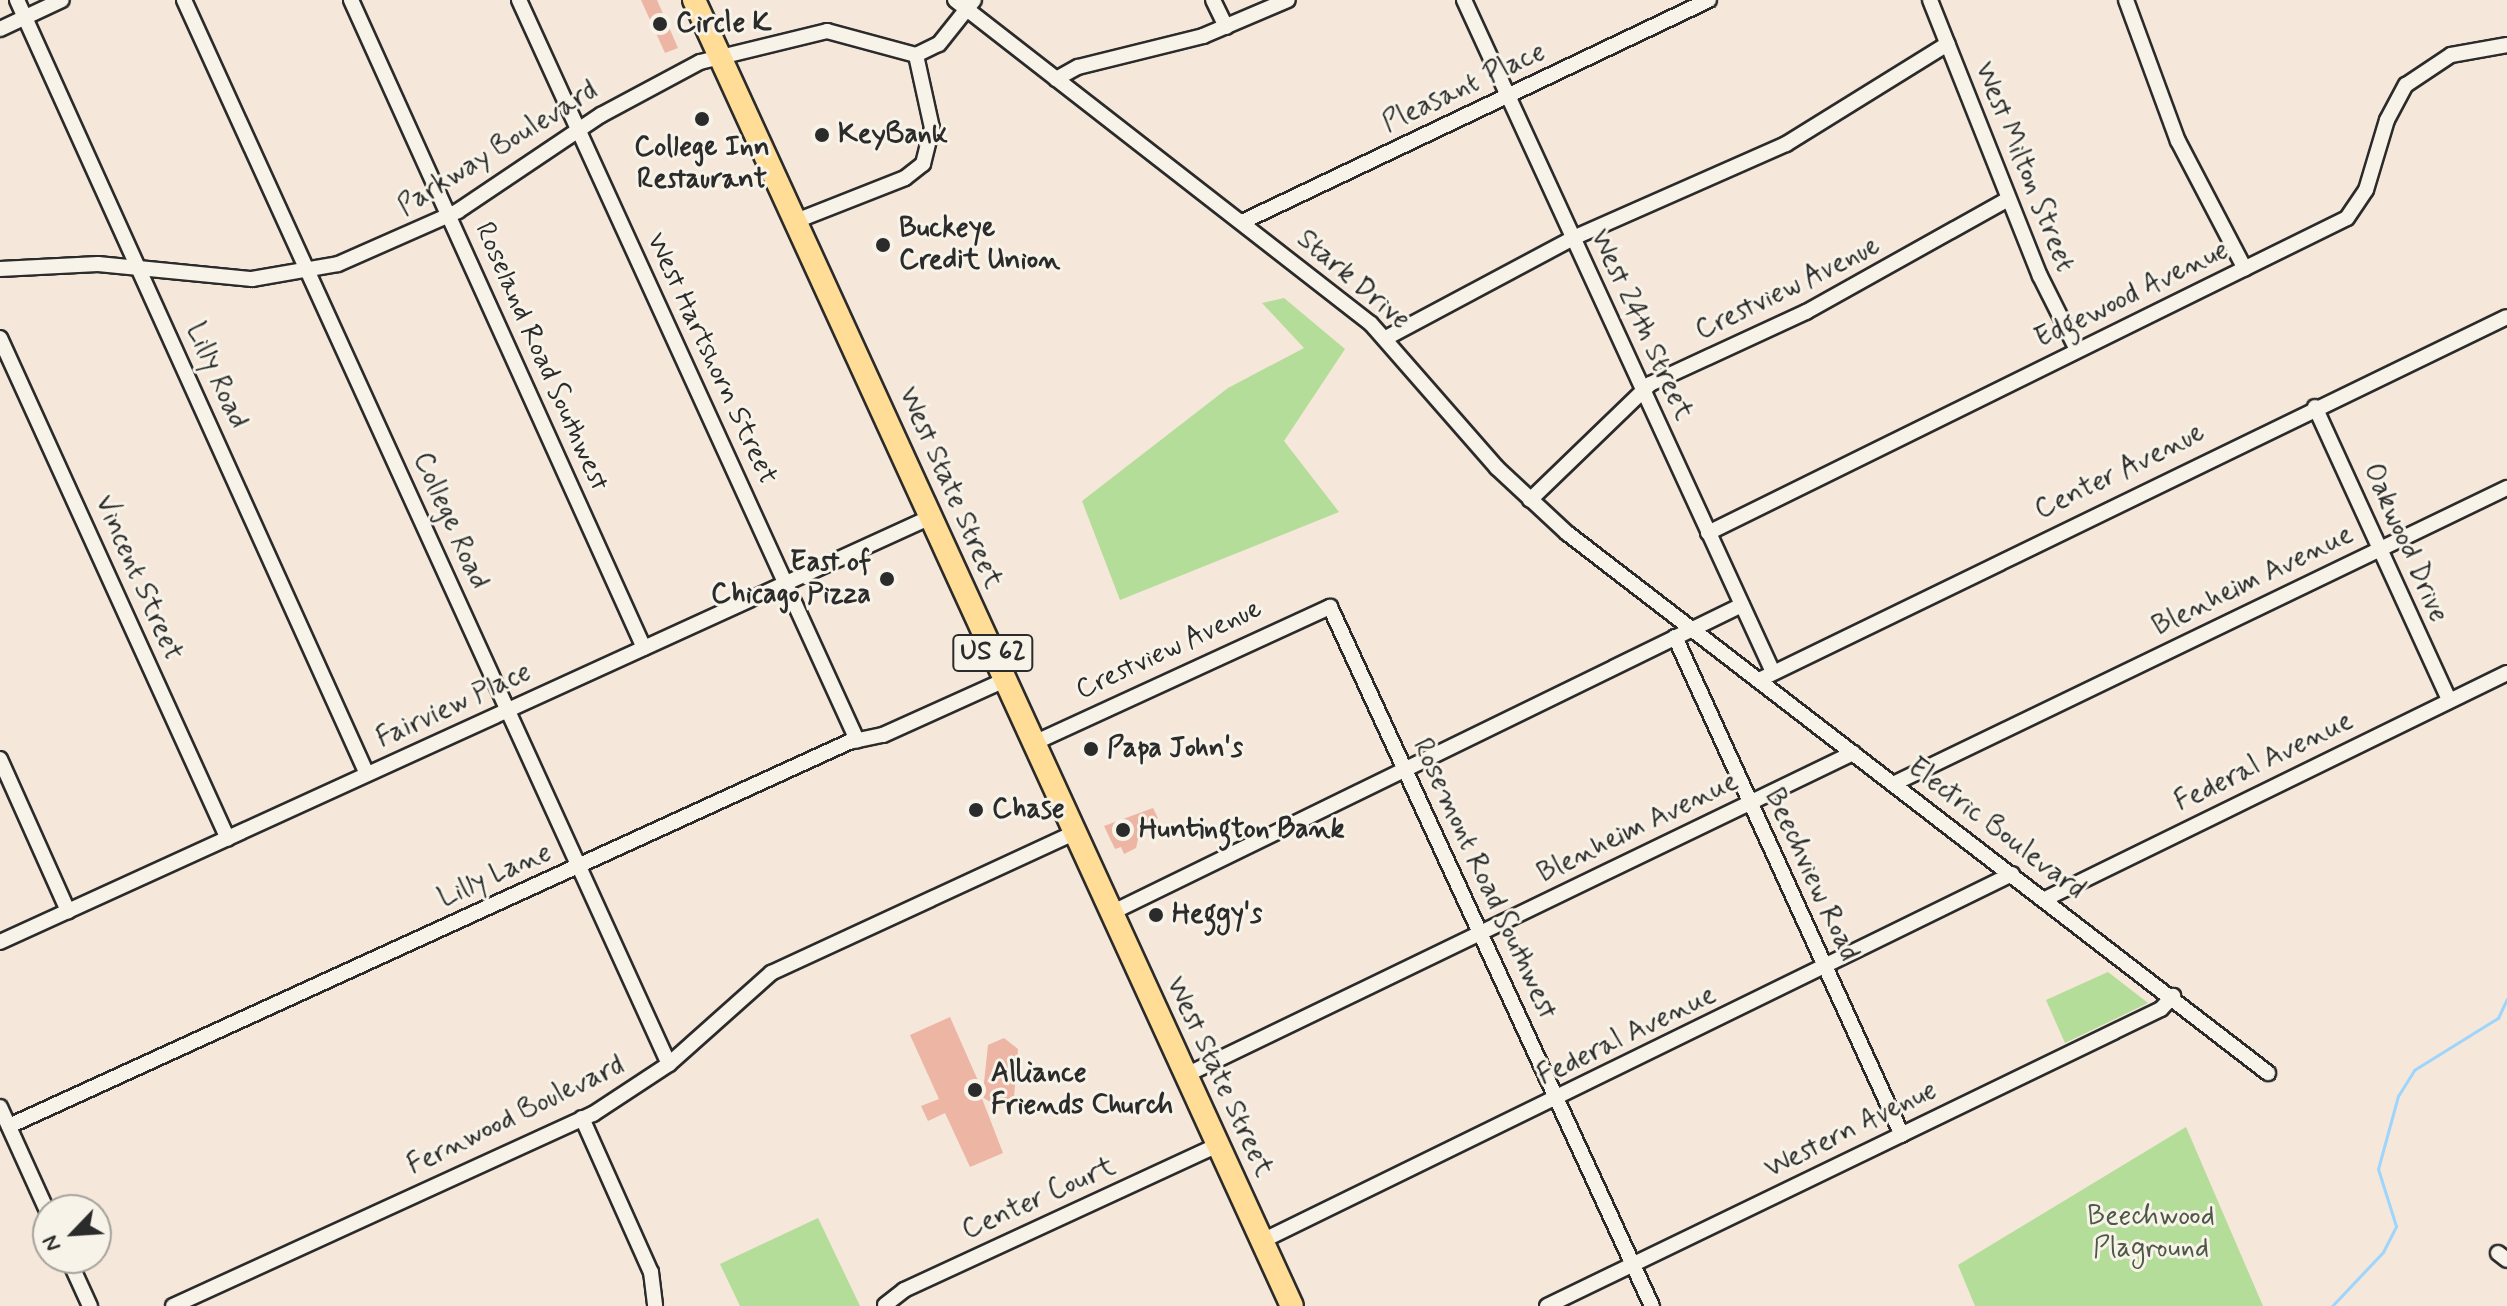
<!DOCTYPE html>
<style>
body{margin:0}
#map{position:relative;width:2507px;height:1306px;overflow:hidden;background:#f5e7da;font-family:Mynerve,sans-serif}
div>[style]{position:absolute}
.green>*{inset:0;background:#b3dd99}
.stream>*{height:3px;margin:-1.5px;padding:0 1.5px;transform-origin:1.5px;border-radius:1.5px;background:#9ed5fd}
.building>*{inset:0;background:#edb5a4}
.roads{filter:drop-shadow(2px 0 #2b2b2b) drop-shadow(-2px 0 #2b2b2b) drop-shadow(0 2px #2b2b2b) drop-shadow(0 -2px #2b2b2b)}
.minor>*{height:14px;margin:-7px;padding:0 7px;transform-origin:7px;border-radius:7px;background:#f7f3e8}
.highway>*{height:22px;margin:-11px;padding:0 11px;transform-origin:11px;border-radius:11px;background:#ffdd96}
.dots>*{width:22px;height:22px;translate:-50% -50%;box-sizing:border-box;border:4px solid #f7f3e8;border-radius:50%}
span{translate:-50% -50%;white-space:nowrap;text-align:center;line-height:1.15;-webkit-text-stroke:6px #f7f3e8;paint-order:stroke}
.shield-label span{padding:2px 6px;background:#f7f3e8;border:2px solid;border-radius:6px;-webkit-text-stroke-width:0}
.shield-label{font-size:26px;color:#2b2b2b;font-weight:700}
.poi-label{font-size:28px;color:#2b2b2b;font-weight:700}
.left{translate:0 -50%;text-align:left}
.right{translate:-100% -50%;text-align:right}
.street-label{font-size:28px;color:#2b2b2b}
.park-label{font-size:28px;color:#4d5846}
.north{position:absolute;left:32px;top:1194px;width:80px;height:80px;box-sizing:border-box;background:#f7f3e8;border:2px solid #a5a39c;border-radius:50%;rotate:245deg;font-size:22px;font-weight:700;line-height:32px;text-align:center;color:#2b2b2b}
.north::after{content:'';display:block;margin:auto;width:28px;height:36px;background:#2b2b2b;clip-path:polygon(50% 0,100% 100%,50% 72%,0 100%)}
</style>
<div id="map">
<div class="green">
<i style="clip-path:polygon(1284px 298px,1345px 349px,1284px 441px,1339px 512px,1120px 600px,1082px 501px,1228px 388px,1304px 348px,1262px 303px)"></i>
<i style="clip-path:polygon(2108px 972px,2148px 1003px,2065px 1043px,2046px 1000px)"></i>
<i style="clip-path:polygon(2186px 1127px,2263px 1306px,1975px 1306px,1958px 1265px)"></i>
<i style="clip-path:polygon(818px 1218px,860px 1306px,740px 1306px,720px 1264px)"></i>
</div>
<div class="stream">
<i style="left:2332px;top:1306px;width:74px;rotate:-46.6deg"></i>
<i style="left:2383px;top:1252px;width:29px;rotate:-63deg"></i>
<i style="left:2396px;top:1226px;width:60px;rotate:-107.5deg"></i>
<i style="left:2378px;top:1169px;width:76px;rotate:-74.7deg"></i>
<i style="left:2398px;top:1096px;width:31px;rotate:-58deg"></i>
<i style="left:2414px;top:1070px;width:99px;rotate:-31.8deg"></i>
<i style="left:2498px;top:1018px;width:21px;rotate:-65deg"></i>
</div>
<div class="building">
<i style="clip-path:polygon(641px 0,657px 0,678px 48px,665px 53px)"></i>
<i style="clip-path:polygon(1153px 808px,1158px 818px,1141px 826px,1136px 848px,1124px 854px,1121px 847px,1115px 849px,1104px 826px)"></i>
<i style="clip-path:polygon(950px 1017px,983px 1092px,988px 1045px,1004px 1038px,1018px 1049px,1014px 1097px,999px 1108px,981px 1096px,1003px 1153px,970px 1167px,945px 1113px,928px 1121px,921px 1106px,939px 1099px,910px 1035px)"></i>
</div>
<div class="roads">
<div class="minor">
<i style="left:17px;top:0;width:849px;rotate:65.67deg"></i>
<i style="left:184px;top:0;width:1169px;rotate:65.5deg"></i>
<i style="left:351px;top:0;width:711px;rotate:65.67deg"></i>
<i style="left:519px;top:0;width:814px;rotate:65.45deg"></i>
<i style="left:955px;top:0;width:527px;rotate:37.91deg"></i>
<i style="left:1371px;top:324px;width:191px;rotate:48.8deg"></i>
<i style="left:1497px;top:468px;width:96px;rotate:42.9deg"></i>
<i style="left:1567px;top:533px;width:885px;rotate:37.61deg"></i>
<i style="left:1213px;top:0;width:30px;rotate:64deg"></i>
<i style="left:1464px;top:0;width:737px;rotate:65.31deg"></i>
<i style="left:1930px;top:0;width:297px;rotate:68.3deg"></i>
<i style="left:2040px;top:276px;width:83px;rotate:63.4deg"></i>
<i style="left:2126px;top:0;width:150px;rotate:69.8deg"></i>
<i style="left:2178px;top:141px;width:144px;rotate:62.4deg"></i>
<i style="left:0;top:29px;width:68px;rotate:-25.1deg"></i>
<i style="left:1056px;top:79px;width:25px;rotate:-29deg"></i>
<i style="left:1078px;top:67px;width:129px;rotate:-13.9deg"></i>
<i style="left:1203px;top:36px;width:92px;rotate:-23deg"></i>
<i style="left:796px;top:221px;width:117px;rotate:-21.5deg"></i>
<i style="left:905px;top:178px;width:23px;rotate:-38deg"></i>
<i style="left:923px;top:164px;width:37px;rotate:-76deg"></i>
<i style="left:932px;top:128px;width:75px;rotate:-102.4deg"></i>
<i style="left:1242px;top:222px;width:517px;rotate:-25.43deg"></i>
<i style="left:0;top:269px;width:98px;rotate:-2.9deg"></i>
<i style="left:98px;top:264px;width:155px;rotate:5.6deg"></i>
<i style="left:252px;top:279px;width:87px;rotate:-9.9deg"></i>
<i style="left:338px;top:264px;width:131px;rotate:-23.8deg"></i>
<i style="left:458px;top:211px;width:172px;rotate:-33.9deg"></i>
<i style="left:601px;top:115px;width:112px;rotate:-28.2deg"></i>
<i style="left:700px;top:62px;width:131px;rotate:-13.7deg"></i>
<i style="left:827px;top:31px;width:92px;rotate:15.1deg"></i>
<i style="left:916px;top:55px;width:25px;rotate:-26deg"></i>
<i style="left:939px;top:44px;width:56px;rotate:-51.5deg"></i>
<i style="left:0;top:338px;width:550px;rotate:65.53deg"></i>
<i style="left:1386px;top:338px;width:212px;rotate:-28.1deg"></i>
<i style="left:1573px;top:238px;width:233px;rotate:-23.8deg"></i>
<i style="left:1786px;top:144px;width:190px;rotate:-31.8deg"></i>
<i style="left:2315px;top:407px;width:322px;rotate:65.4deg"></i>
<i style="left:1530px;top:500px;width:167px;rotate:-44deg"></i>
<i style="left:1650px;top:384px;width:172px;rotate:-24.8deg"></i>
<i style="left:1806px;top:312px;width:231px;rotate:-29.2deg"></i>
<i style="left:1708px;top:533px;width:712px;rotate:-26.24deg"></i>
<i style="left:2347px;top:218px;width:34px;rotate:-56deg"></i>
<i style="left:2366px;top:190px;width:73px;rotate:-73.3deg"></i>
<i style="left:2387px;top:120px;width:40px;rotate:-62deg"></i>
<i style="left:2406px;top:85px;width:54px;rotate:-33.7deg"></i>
<i style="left:2451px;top:55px;width:57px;rotate:-10.1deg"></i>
<i style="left:1675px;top:637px;width:547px;rotate:65.5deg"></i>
<i style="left:1759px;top:680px;width:831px;rotate:-25.89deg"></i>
<i style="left:1034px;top:743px;width:326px;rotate:-24.7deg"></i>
<i style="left:1330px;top:607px;width:770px;rotate:65.27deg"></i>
<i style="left:0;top:759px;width:167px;rotate:65.9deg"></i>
<i style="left:1893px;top:784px;width:682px;rotate:-25.74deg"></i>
<i style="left:2045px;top:899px;width:514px;rotate:-26.07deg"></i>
<i style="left:1111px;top:913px;width:702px;rotate:-26.02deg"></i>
<i style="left:0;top:942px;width:1023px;rotate:-24.54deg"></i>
<i style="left:1186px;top:1075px;width:741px;rotate:-25.77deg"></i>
<i style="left:0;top:1107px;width:116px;rotate:65.6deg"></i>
<i style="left:582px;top:1118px;width:169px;rotate:65.9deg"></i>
<i style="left:651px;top:1272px;width:34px;rotate:83deg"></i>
<i style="left:9px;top:1126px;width:924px;rotate:-24.57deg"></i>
<i style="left:849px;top:742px;width:35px;rotate:-12deg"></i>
<i style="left:883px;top:735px;width:134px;rotate:-24.3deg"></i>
<i style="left:1262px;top:1241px;width:835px;rotate:-26.07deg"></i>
<i style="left:2498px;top:1253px;width:11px;rotate:38deg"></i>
<i style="left:68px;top:1258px;width:53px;rotate:65.4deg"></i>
<i style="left:885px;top:1305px;width:24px;rotate:-38deg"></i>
<i style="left:904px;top:1290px;width:346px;rotate:-24.8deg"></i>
<i style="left:173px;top:1306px;width:462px;rotate:-24.6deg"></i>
<i style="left:593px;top:1114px;width:91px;rotate:-33.3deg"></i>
<i style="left:669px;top:1064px;width:137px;rotate:-41.7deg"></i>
<i style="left:771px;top:973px;width:334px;rotate:-24.8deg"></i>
<i style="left:1547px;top:1306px;width:682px;rotate:-25.81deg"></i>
<i style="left:2161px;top:1009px;width:18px;rotate:-47deg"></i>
</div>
<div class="highway">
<i style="left:694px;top:0;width:1436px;rotate:65.4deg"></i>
</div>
</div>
<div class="dots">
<i style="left:660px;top:24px;background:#2b2b2b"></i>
<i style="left:702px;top:119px;background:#2b2b2b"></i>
<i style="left:822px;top:135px;background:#2b2b2b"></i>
<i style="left:883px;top:245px;background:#2b2b2b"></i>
<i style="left:887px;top:579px;background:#2b2b2b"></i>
<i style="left:1091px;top:749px;background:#2b2b2b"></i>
<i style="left:976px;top:810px;background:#2b2b2b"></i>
<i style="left:1123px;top:830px;background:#2b2b2b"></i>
<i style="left:1156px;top:915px;background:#2b2b2b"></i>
<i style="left:975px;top:1090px;background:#2b2b2b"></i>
</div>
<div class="shield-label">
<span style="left:993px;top:653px">US 62</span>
</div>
<div class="poi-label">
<span class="left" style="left:676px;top:24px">Circle K</span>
<span class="left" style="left:838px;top:135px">KeyBank</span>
<span style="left:702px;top:164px">College Inn<br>Restaurant</span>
<span class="left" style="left:899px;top:245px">Buckeye<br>Credit Union</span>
<span class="right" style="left:871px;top:579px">East of<br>Chicago Pizza</span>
<span class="left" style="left:1107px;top:749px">Papa John's</span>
<span class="left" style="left:992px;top:810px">Chase</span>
<span class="left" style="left:1139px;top:830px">Huntington Bank</span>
<span class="left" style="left:1172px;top:915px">Heggy's</span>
<span class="left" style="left:991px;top:1090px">Alliance<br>Friends Church</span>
</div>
<div class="street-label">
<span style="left:1464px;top:88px;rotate:-25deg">Pleasant Place</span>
<span style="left:498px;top:149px;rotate:-32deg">Parkway Boulevard</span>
<span style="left:2024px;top:167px;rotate:68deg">West Milton Street</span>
<span style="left:1353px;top:280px;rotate:40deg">Stark Drive</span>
<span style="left:1788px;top:289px;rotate:-26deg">Crestview Avenue</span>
<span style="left:2132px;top:295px;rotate:-26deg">Edgewood Avenue</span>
<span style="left:1641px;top:325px;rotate:65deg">West 24th Street</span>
<span style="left:541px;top:357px;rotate:66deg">Roseland Road Southwest</span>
<span style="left:711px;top:359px;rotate:65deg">West Hartshorn Street</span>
<span style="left:216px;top:376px;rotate:66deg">Lilly Road</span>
<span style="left:2120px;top:472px;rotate:-26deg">Center Avenue</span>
<span style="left:950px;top:488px;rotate:66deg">West State Street</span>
<span style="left:450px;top:521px;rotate:66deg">College Road</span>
<span style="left:2405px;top:543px;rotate:66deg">Oakwood Drive</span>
<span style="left:138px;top:578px;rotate:66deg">Vincent Street</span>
<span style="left:2253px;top:581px;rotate:-26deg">Blenheim Avenue</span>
<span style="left:1169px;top:650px;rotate:-25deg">Crestview Avenue</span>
<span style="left:454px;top:706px;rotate:-25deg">Fairview Place</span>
<span style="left:2264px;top:762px;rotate:-26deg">Federal Avenue</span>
<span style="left:1638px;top:828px;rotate:-26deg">Blenheim Avenue</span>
<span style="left:1996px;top:829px;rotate:37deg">Electric Boulevard</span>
<span style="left:1811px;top:875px;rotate:65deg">Beechview Road</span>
<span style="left:495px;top:876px;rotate:-24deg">Lilly Lane</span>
<span style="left:1484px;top:879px;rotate:65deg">Rosemont Road Southwest</span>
<span style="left:1627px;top:1036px;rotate:-26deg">Federal Avenue</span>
<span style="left:1219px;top:1077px;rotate:65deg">West State Street</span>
<span style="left:516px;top:1116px;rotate:-26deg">Fernwood Boulevard</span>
<span style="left:1851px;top:1130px;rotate:-26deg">Western Avenue</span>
<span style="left:1039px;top:1199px;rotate:-24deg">Center Court</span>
</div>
<div class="park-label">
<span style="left:2151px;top:1233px">Beechwood<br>Plaground</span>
</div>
<div class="north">N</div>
</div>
